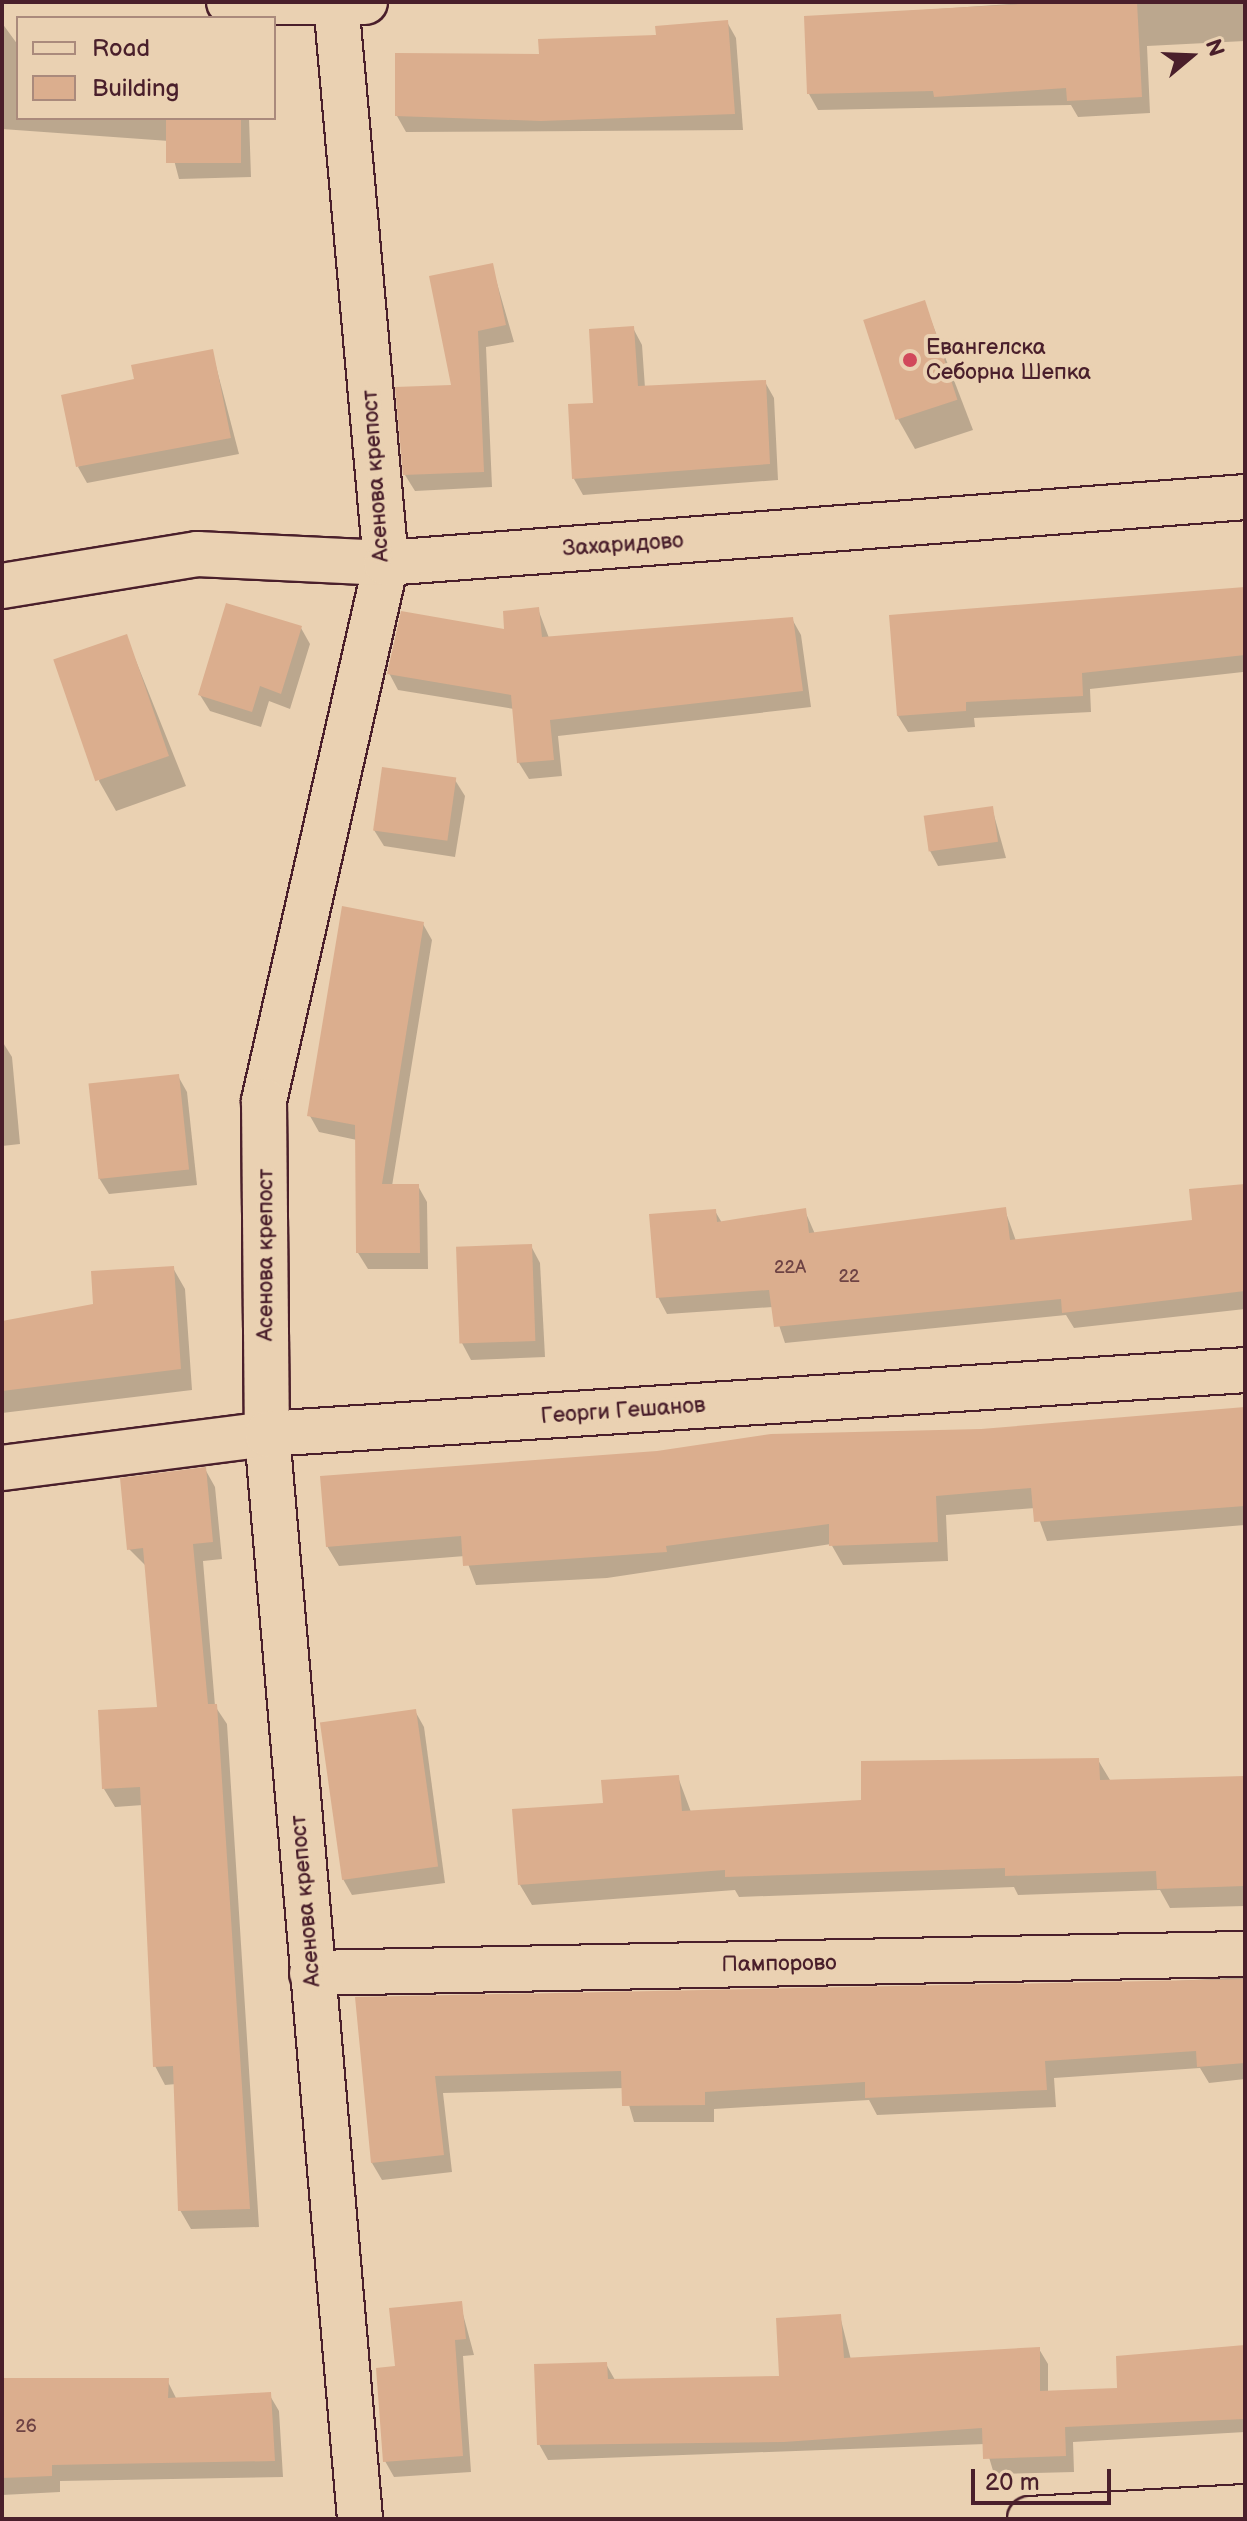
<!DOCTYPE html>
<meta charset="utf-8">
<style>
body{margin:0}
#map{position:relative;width:1247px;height:2521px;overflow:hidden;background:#ead1b2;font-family:"Balsamiq Sans",sans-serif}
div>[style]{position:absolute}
.shadow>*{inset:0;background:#0003}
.building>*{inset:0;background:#dbae8e;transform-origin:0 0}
.roads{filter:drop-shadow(2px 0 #4a1f2b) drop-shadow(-2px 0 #4a1f2b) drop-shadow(0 2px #4a1f2b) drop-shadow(0 -2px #4a1f2b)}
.street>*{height:44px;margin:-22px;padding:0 22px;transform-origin:22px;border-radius:22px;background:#ead1b2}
.dots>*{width:22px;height:22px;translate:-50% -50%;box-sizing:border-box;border:4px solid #ead1b2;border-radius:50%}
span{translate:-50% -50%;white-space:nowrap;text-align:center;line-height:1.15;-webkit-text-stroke:8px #ead1b2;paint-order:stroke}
.number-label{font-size:18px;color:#6e4344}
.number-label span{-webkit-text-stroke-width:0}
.poi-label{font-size:22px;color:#4a1f2b}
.left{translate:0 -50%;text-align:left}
.street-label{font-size:22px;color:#4a1f2b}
.frame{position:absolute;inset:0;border:4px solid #4a1f2b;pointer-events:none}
.legend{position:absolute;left:16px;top:16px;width:260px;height:104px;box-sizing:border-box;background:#ead1b2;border:2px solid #aa8a7c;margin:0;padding:10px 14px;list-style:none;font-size:24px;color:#4a1f2b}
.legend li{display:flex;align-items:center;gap:16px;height:40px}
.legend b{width:40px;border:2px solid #aa8a7c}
.north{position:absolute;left:1151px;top:16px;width:80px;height:80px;-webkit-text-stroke:6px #ead1b2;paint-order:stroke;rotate:71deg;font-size:22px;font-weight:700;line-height:32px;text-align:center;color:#4a1f2b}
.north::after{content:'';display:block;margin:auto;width:28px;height:36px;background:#4a1f2b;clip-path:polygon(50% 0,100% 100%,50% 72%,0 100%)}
.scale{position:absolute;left:971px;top:2469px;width:140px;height:36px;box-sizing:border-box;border:4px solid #4a1f2b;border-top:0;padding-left:10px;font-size:24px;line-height:28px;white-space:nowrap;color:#4a1f2b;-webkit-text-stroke:6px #ead1b2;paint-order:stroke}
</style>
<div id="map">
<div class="shadow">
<i style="clip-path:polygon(1040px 2px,1245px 2px,1245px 41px,1147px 46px,1150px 113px,1078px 117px,1071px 105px,818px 110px,809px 94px,807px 18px)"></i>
<i style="clip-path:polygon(727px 22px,736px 38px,743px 130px,406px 132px,397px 116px,541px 56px)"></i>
<i style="clip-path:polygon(2px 23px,18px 45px,18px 118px,249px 118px,251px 177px,179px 179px,169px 141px,2px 129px)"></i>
<i style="clip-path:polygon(492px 266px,514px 342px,486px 347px,492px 487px,415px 491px,405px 475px,453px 386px)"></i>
<i style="clip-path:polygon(924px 302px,973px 430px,915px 449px,898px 419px)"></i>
<i style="clip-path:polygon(633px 328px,642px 345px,645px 388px,765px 382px,774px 398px,778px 480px,583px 495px,574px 479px,595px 405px)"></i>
<i style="clip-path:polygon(212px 351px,239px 454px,87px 483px,78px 467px,137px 381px)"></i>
<i style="clip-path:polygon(1245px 589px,1245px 686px,1243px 672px,1090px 689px,1091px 712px,974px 718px,975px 727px,908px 732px,898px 716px,891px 616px)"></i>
<i style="clip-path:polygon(538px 609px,549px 638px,792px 619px,801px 635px,811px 707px,558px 736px,562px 776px,529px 779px,519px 763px,514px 709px,398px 690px,389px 673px,507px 631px)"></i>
<i style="clip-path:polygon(301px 628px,310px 644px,290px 709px,269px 701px,261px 727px,210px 711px,200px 695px)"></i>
<i style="clip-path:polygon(126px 636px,186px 786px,116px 811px,99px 781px)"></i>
<i style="clip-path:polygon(455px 780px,465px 796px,455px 857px,384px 846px,374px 830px)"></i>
<i style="clip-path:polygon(992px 808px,1006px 858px,938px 866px,929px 849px)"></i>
<i style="clip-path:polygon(423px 924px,432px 940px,392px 1186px,418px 1186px,427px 1202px,428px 1269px,368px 1269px,358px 1253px,357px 1140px,319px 1132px,310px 1116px)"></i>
<i style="clip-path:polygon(2px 1041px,12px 1057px,20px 1144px,2px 1146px)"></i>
<i style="clip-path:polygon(178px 1076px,187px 1092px,197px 1185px,109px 1194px,99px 1178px)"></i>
<i style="clip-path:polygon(1245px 1186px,1245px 1309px,1074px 1328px,1066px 1315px,785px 1343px,773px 1307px,667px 1314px,658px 1297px,715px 1211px,722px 1223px,805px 1211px,815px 1234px,1005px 1210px,1016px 1241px,1194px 1222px)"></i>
<i style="clip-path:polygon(531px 1246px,540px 1263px,545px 1357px,471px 1360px,462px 1343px)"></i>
<i style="clip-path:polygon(173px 1268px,185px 1289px,192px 1390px,2px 1413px,2px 1323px,95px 1306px)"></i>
<i style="clip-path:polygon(1245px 1409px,1245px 1525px,1047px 1541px,1035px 1508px,946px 1515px,948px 1561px,843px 1565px,831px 1544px,607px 1578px,476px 1585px,465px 1556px,339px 1566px,327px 1546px,981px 1431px)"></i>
<i style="clip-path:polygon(205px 1469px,215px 1487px,222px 1559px,203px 1561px,215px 1706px,227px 1724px,259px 2227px,191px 2229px,180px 2210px,176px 2084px,165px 2085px,155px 2066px,143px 1805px,115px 1807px,104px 1789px,159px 1709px,147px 1567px,129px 1549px)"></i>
<i style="clip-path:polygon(415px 1711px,424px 1727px,445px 1883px,352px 1895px,343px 1879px,322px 1723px)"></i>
<i style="clip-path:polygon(1098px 1760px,1110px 1780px,1245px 1778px,1245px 1906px,1170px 1908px,1160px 1890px,1018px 1895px,1014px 1887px,739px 1897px,735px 1890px,532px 1905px,520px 1885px,515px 1811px,605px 1805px,678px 1777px,691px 1812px,863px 1802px)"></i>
<i style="clip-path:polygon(1245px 1977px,1245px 2079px,1209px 2083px,1200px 2068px,1054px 2078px,1056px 2107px,877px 2115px,869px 2100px,714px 2109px,714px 2122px,634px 2122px,624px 2088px,443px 2093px,452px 2172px,382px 2180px,372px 2163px,357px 1999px,1039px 1989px)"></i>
<i style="clip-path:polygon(460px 2303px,474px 2355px,463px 2356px,471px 2472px,394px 2477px,385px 2461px,398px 2368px)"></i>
<i style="clip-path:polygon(840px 2316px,851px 2360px,1039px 2349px,1048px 2364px,1048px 2393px,1119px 2390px,1198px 2355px,1198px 2349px,1245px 2348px,1245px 2432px,1073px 2442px,1074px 2472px,994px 2474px,985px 2444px,548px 2460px,539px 2444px,606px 2364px,615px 2380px,782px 2378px)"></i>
<i style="clip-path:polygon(167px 2380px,177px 2400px,269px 2394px,279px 2411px,283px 2477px,60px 2481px,60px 2492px,2px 2495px,2px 2381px)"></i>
</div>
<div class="building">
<i style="clip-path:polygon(1058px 2px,1137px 2px,1142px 97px,1067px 101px,1066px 88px,934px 97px,933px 91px,807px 94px,804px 16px)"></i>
<i style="clip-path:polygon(728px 20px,735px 114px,541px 121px,395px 116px,395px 53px,539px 54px,538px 39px,656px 35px,655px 26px)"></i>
<i style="left:166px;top:118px;width:75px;height:45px"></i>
<i style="clip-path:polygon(493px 263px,506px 325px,478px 331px,484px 472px,403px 475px,395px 387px,451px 385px,429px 276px)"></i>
<i style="left:925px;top:300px;width:105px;height:65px;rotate:72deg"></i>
<i style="clip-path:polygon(634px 326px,638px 386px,766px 380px,770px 464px,572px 479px,568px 404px,593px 403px,589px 329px)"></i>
<i style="clip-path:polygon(213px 349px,231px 438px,76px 467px,61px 395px,134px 379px,131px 365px)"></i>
<i style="clip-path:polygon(1245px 587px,1245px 655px,1082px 673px,1083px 696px,966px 702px,966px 711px,897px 716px,889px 615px)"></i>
<i style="clip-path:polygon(226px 603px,302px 626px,281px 694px,260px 686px,252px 712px,198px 695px)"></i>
<i style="clip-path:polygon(539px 607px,542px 637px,793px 617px,803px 691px,550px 720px,554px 760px,517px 763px,511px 695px,387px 674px,401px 611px,504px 629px,503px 611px)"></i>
<i style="left:127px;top:634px;width:129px;height:78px;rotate:71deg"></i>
<i style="left:382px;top:767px;width:75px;height:64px;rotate:8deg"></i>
<i style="left:993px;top:806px;width:36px;height:70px;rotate:82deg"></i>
<i style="clip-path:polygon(342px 906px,424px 922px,382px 1184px,419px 1184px,420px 1253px,356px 1253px,355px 1125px,307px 1116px)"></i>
<i style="left:179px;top:1074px;width:96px;height:91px;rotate:84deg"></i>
<i style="clip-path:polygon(1245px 1184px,1245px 1291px,1062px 1313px,1061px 1299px,774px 1327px,769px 1290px,656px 1298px,649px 1214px,716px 1209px,717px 1222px,806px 1208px,809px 1233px,1006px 1207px,1010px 1240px,1192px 1220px,1189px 1189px)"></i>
<i style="left:532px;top:1244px;width:97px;height:76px;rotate:88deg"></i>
<i style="clip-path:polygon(174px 1266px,181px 1369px,2px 1391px,2px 1321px,93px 1304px,91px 1271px)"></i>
<i style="clip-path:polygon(1245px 1407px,1245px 1506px,1034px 1522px,1031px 1488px,936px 1496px,938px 1542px,829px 1546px,829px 1524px,666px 1546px,667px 1552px,463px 1566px,461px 1536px,326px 1547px,320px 1476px,657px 1451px,771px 1434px,981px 1429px)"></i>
<i style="clip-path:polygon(206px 1467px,213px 1542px,193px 1544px,208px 1704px,217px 1704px,250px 2209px,178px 2211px,173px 2066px,153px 2067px,140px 1787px,102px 1789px,98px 1710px,157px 1707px,143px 1548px,127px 1550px,120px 1478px)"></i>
<i style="left:416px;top:1709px;width:159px;height:97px;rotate:82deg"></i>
<i style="clip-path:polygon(1099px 1758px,1100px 1780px,1245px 1776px,1245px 1886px,1157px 1889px,1156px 1871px,1005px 1876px,1005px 1868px,725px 1877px,725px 1870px,518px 1885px,512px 1809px,603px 1803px,601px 1780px,679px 1775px,682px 1811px,861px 1800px,861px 1761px)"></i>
<i style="clip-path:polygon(1245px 1979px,1245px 2063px,1197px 2067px,1196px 2051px,1045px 2061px,1047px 2090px,865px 2098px,865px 2082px,705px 2092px,705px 2105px,622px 2106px,621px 2071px,435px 2076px,444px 2155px,371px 2163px,355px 1997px)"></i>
<i style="clip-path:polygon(462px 2301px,466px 2339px,455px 2340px,463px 2456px,383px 2462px,376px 2368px,395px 2366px,389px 2308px)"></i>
<i style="clip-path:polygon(841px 2314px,844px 2358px,1040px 2347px,1040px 2391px,1117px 2388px,1116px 2356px,1245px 2345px,1245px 2419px,1065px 2427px,1066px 2456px,983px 2459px,982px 2428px,784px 2442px,537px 2445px,534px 2364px,607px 2362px,608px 2379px,779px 2376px,776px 2318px)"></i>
<i style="clip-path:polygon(2px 2378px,169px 2378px,168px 2398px,271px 2392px,275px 2461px,52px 2465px,52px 2476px,2px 2478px)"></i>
</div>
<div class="roads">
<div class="street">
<i style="left:229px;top:2px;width:136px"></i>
<i style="left:336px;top:2px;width:563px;rotate:84.91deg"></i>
<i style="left:386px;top:563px;width:552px;rotate:102.78deg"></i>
<i style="left:264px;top:1101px;width:333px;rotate:89.5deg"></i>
<i style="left:267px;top:1434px;width:1089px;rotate:85.1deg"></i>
<i style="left:2px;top:586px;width:198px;rotate:-9.3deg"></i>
<i style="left:197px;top:554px;width:189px;rotate:2.7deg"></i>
<i style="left:386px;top:563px;width:862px;rotate:-4.39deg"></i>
<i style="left:2px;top:1468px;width:267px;rotate:-7.3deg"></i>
<i style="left:267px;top:1434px;width:980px;rotate:-3.74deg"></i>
<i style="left:312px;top:1973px;width:933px;rotate:-1.17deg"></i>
<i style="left:1030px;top:2519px;width:215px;rotate:-3.2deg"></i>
</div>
</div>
<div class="dots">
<i style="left:910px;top:360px;background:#d1495b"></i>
</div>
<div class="number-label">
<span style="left:790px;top:1268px">22А</span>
<span style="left:849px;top:1277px">22</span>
<span style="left:26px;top:2427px">26</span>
</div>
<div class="poi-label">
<span class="left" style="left:926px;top:360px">Евангелска<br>Себорна Шепка</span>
</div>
<div class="street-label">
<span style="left:376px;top:476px;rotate:-94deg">Асенова крепост</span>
<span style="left:623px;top:545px;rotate:-4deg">Захаридово</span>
<span style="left:266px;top:1255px;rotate:-90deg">Асенова крепост</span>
<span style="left:623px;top:1411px;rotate:-4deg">Георги Гешанов</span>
<span style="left:306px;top:1901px;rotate:-95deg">Асенова крепост</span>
<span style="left:779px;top:1964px;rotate:-1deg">Пампорово</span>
</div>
<div class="frame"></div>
<ul class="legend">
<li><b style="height:10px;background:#ead1b2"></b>Road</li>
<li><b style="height:22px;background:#dbae8e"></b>Building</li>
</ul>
<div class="north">N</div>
<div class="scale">20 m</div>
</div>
